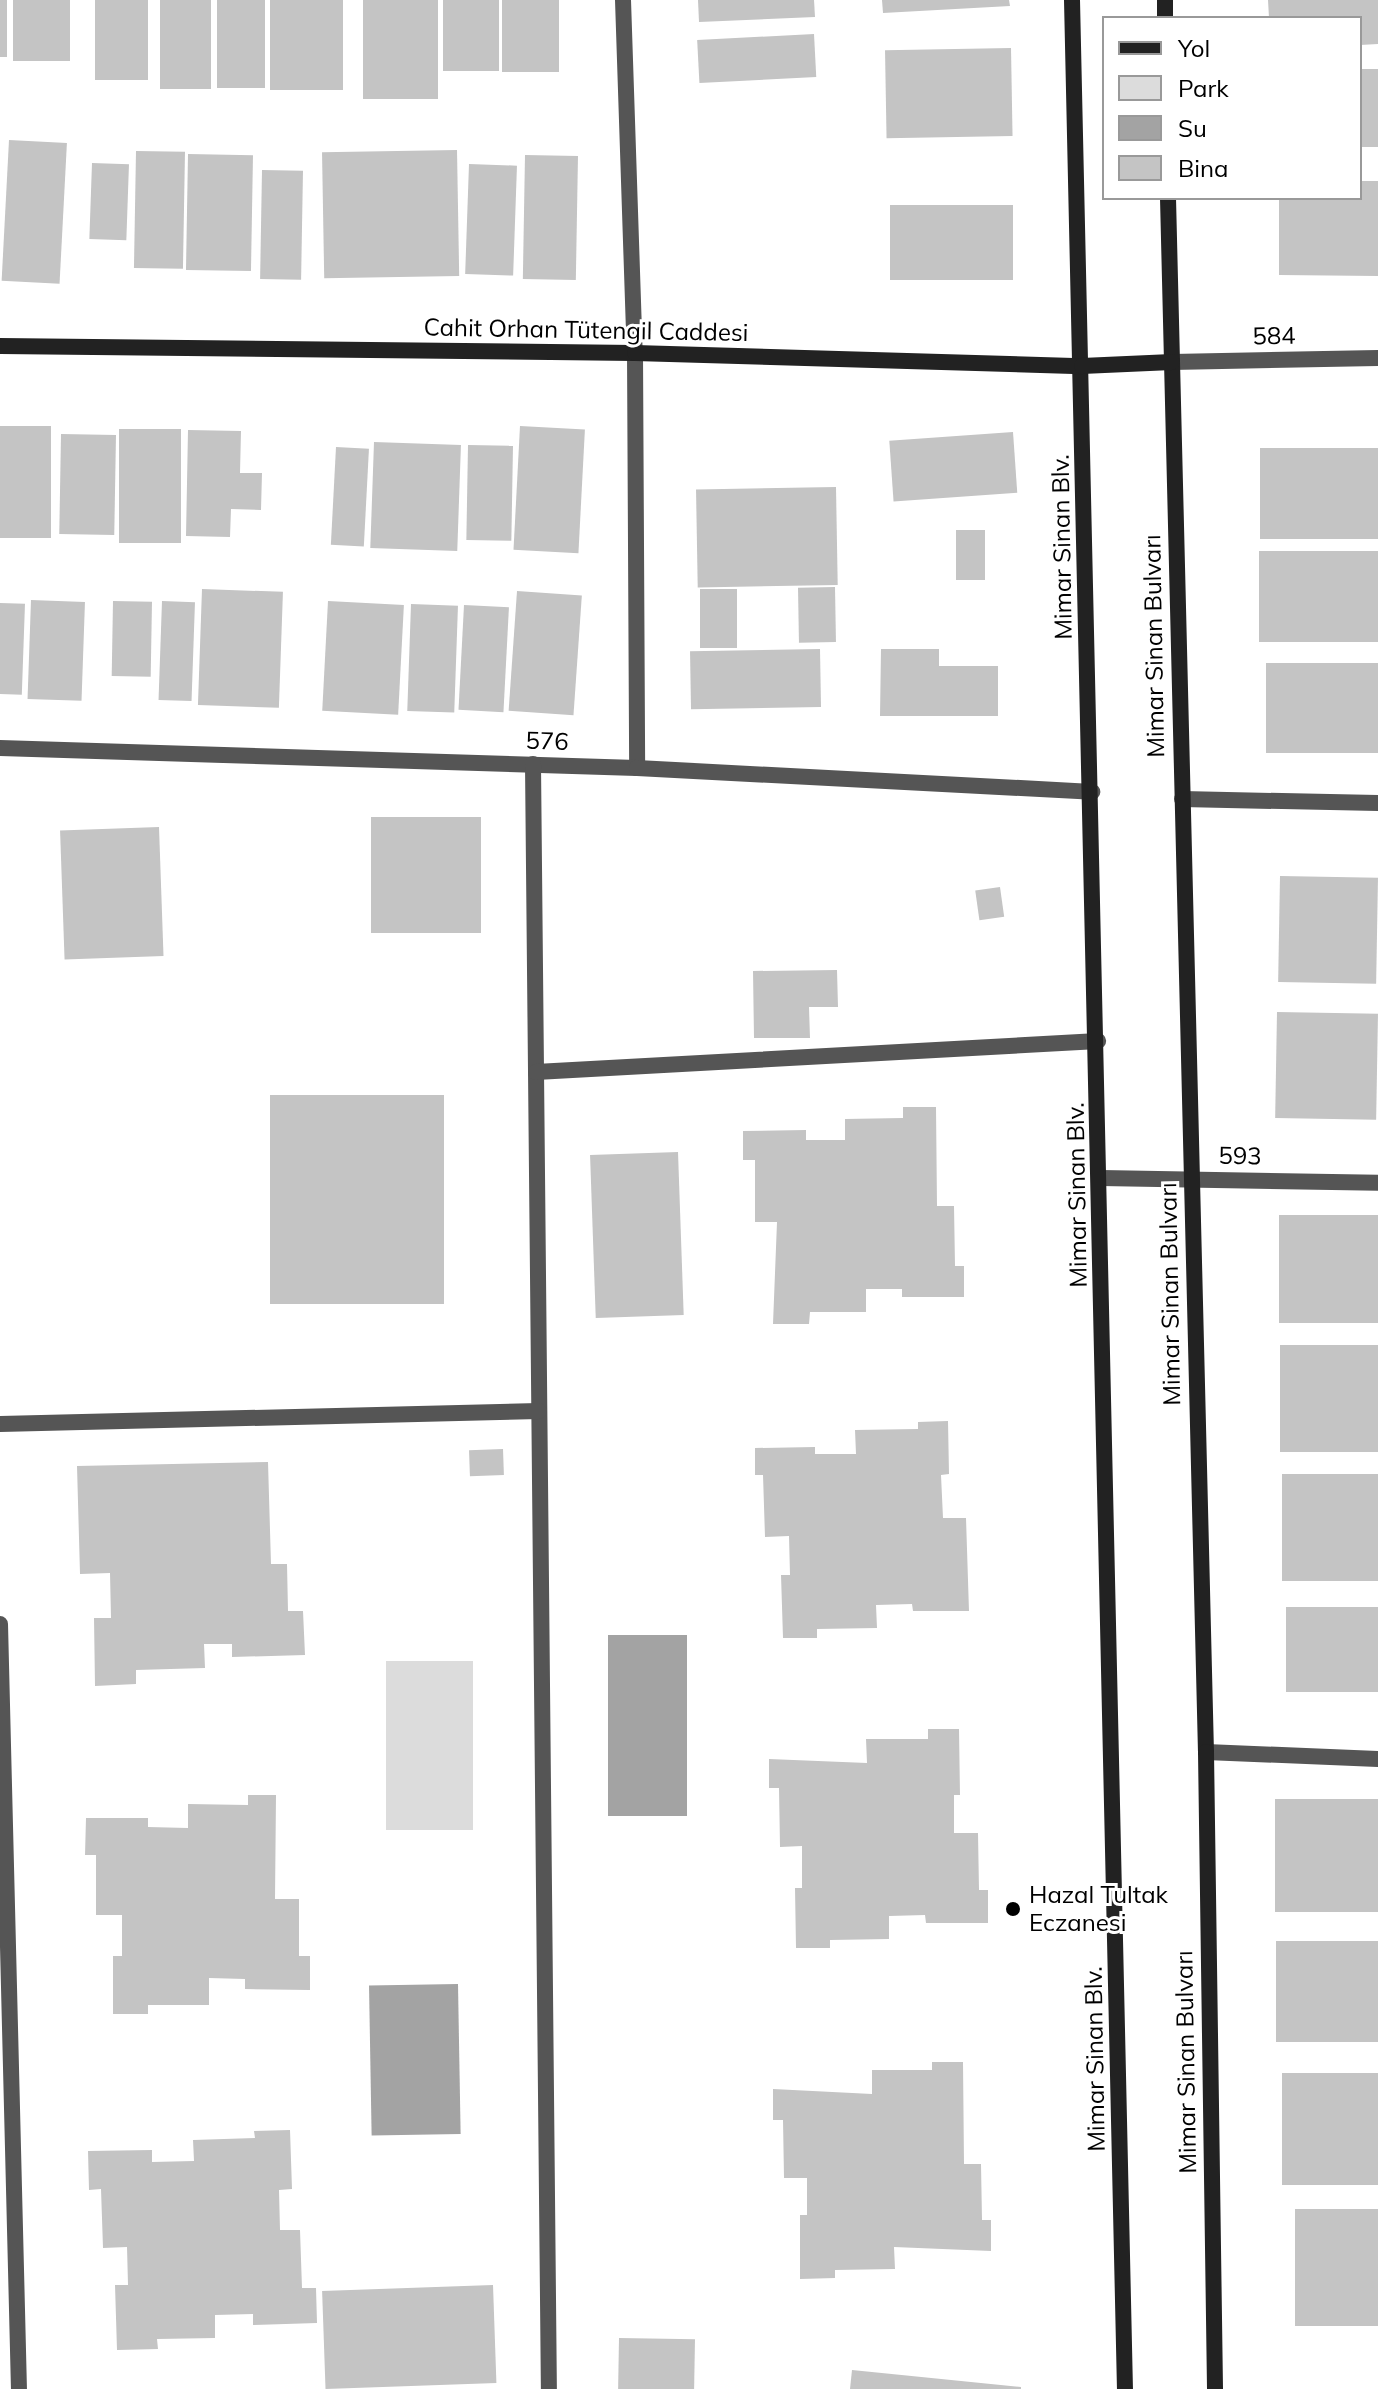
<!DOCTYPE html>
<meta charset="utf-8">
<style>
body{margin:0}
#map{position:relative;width:1378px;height:2389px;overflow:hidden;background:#fff;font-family:Mulish,sans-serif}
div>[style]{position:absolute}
.green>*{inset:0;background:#dcdcdc;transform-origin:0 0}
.water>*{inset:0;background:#a3a3a3;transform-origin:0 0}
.building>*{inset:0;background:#c4c4c4;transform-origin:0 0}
.street>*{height:16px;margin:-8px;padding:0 8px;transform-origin:8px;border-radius:8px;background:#555}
.secondary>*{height:16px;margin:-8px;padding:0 8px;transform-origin:8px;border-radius:8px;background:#222}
.dots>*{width:22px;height:22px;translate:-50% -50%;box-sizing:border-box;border:4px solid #fff;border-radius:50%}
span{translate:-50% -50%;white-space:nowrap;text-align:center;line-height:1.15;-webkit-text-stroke:6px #fff;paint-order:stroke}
.street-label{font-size:24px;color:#000}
.poi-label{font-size:24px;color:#000}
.left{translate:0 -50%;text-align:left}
.legend{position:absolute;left:1102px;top:16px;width:260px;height:184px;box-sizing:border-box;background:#fff;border:2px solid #999;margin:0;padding:10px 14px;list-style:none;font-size:24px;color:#000}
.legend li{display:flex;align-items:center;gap:16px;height:40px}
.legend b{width:40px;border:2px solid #999}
</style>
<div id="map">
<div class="green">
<i style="left:386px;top:1661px;width:87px;height:169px"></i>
</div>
<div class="water">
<i style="left:608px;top:1635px;width:79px;height:181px"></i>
<i style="left:458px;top:1984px;width:150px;height:89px;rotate:89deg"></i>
</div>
<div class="building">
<i style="left:0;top:0;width:7px;height:57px"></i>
<i style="left:13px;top:0;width:57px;height:61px"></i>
<i style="left:95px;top:0;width:53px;height:80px"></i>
<i style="left:160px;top:0;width:51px;height:89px"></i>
<i style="left:217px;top:0;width:48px;height:88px"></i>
<i style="left:270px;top:0;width:73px;height:90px"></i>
<i style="left:363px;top:0;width:75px;height:99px"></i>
<i style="left:443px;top:0;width:56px;height:71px"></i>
<i style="left:502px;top:0;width:57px;height:72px"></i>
<i style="clip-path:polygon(698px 0,814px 0,815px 17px,699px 22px)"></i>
<i style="clip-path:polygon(882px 0,1009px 0,1010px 6px,883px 13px)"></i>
<i style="clip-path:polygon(1268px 0,1378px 0,1378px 44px,1360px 45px,1360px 18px,1269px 18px)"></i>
<i style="left:814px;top:34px;width:43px;height:117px;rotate:87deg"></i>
<i style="left:1011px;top:48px;width:88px;height:126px;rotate:89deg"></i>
<i style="left:1378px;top:69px;width:78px;height:18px;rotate:90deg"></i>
<i style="left:9px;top:140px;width:58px;height:141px;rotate:3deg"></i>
<i style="left:457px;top:150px;width:126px;height:135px;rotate:89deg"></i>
<i style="left:136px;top:151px;width:49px;height:117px;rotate:1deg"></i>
<i style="left:188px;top:154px;width:65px;height:116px;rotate:1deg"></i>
<i style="left:525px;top:155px;width:53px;height:124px;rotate:1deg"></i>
<i style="left:92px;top:163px;width:37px;height:76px;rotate:2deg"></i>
<i style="left:469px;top:164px;width:48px;height:110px;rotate:2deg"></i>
<i style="left:262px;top:170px;width:41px;height:109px;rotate:1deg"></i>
<i style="clip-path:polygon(1360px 181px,1378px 181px,1378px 276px,1279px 275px,1279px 198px,1360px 198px)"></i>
<i style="left:1013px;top:205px;width:75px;height:123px;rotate:90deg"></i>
<i style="left:0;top:426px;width:51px;height:112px"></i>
<i style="left:520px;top:426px;width:65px;height:124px;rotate:3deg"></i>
<i style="left:119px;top:429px;width:62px;height:114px"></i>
<i style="clip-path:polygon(188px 430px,241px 431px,240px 473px,262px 473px,261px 510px,231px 509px,230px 537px,186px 536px)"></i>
<i style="left:1013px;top:432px;width:61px;height:124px;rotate:86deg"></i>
<i style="left:61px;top:434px;width:55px;height:100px;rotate:1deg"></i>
<i style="left:374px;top:442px;width:87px;height:106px;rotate:2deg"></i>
<i style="left:468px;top:445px;width:45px;height:95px;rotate:1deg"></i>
<i style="left:336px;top:447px;width:33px;height:98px;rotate:3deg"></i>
<i style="left:1378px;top:448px;width:91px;height:118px;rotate:90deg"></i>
<i style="left:836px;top:487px;width:98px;height:140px;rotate:89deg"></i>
<i style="left:956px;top:530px;width:29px;height:50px"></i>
<i style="left:1378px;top:551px;width:91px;height:119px;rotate:90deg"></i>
<i style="left:835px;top:587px;width:55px;height:37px;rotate:89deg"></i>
<i style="left:202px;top:589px;width:81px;height:116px;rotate:2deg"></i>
<i style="left:700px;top:589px;width:37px;height:59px"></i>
<i style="left:517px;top:591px;width:65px;height:120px;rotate:4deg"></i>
<i style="left:31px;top:600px;width:54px;height:99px;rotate:2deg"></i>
<i style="left:113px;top:601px;width:39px;height:75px;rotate:1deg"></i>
<i style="left:162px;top:601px;width:33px;height:99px;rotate:2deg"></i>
<i style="left:328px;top:601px;width:76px;height:110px;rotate:3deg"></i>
<i style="left:0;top:603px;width:25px;height:91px;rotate:2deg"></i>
<i style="left:411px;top:604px;width:47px;height:107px;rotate:2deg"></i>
<i style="left:464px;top:605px;width:45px;height:105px;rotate:3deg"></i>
<i style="left:820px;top:649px;width:58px;height:130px;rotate:89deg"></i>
<i style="clip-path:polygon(881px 649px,939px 649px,939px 666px,998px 666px,998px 716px,880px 716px)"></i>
<i style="left:1378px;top:663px;width:90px;height:112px;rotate:90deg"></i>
<i style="left:481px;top:817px;width:116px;height:110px;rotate:90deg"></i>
<i style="left:159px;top:827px;width:129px;height:99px;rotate:88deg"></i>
<i style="left:1280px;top:876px;width:98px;height:106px;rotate:1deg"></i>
<i style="left:1000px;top:887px;width:30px;height:25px;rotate:82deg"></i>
<i style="clip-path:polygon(837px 970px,838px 1007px,809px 1007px,810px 1038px,754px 1038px,753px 971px)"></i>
<i style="left:1277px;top:1012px;width:101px;height:106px;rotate:1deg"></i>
<i style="left:270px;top:1095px;width:174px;height:209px"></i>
<i style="clip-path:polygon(903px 1107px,936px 1107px,937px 1206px,954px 1206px,955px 1266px,964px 1266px,964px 1297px,902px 1297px,902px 1289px,866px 1289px,866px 1312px,810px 1312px,809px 1324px,773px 1324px,777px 1222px,755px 1222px,755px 1160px,743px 1160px,743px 1131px,806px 1130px,806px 1140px,845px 1140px,845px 1119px,903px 1118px)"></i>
<i style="left:678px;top:1152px;width:163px;height:88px;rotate:88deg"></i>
<i style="left:1378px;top:1215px;width:108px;height:99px;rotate:90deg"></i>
<i style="left:1378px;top:1345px;width:107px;height:98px;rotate:90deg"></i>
<i style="clip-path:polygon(948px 1421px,949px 1474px,941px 1475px,943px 1518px,966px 1518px,969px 1611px,913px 1611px,912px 1604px,876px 1605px,877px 1628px,817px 1629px,817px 1638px,783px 1638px,781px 1575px,790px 1575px,789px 1536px,765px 1537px,763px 1475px,755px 1475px,755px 1448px,815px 1447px,815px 1454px,856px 1454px,855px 1430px,918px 1429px,918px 1422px)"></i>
<i style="left:503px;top:1449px;width:26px;height:34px;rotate:88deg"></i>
<i style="clip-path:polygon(268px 1462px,271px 1564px,287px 1564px,288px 1611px,303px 1611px,305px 1655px,232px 1657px,232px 1644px,204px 1644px,205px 1668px,136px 1670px,136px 1684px,95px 1686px,94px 1618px,111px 1618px,110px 1573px,80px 1574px,77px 1466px)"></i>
<i style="left:1378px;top:1474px;width:107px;height:96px;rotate:90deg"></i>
<i style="left:1286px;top:1607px;width:92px;height:85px"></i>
<i style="clip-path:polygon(928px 1729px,959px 1729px,960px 1795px,954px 1795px,954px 1833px,978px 1833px,979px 1890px,988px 1890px,988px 1923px,926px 1923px,925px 1915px,889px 1916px,889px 1939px,830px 1940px,830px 1948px,796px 1948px,795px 1888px,802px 1888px,802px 1846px,780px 1847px,779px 1788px,769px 1788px,769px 1759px,867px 1763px,866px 1739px,928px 1739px)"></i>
<i style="clip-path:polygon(248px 1795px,276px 1795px,275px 1899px,299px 1899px,299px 1956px,310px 1956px,310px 1990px,245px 1989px,245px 1979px,209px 1978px,209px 2005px,148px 2005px,148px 2014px,113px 2014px,113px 1956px,122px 1956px,122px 1915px,96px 1915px,96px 1855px,85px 1855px,86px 1818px,148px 1818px,148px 1827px,188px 1828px,188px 1804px,248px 1805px)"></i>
<i style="left:1378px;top:1799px;width:113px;height:103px;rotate:90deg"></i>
<i style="left:1378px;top:1941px;width:101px;height:102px;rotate:90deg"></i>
<i style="clip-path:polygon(932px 2062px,963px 2062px,964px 2164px,981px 2164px,982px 2220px,991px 2220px,991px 2251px,894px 2247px,895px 2269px,835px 2270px,835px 2278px,800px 2279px,800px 2215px,807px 2215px,807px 2178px,784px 2178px,783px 2120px,773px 2120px,773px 2089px,872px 2094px,872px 2070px,932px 2070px)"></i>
<i style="left:1378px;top:2073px;width:112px;height:96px;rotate:90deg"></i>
<i style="clip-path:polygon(290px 2130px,292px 2189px,279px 2190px,280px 2230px,300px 2230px,302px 2288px,316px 2288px,317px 2323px,253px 2325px,253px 2314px,215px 2315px,215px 2338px,157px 2339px,158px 2349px,117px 2350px,115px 2285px,128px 2285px,127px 2247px,103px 2248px,101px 2189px,89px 2190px,88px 2151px,152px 2150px,152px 2162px,194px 2161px,193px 2140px,255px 2138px,254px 2131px)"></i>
<i style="left:1378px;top:2209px;width:117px;height:83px;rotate:90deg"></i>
<i style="left:493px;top:2285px;width:98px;height:171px;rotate:88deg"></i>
<i style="left:619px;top:2338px;width:76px;height:51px;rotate:1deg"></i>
<i style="clip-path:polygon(852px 2370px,1021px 2387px,1021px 2389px,850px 2389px)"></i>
</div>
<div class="street">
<i style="left:623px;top:0;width:353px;rotate:88.1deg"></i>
<i style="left:635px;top:353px;width:415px;rotate:89.7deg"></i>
<i style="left:1172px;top:362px;width:206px;rotate:-1.1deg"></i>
<i style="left:0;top:748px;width:637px;rotate:1.8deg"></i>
<i style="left:637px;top:768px;width:456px;rotate:3deg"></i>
<i style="left:533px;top:764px;width:1625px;rotate:89.44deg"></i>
<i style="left:1182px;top:799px;width:196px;rotate:1.2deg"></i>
<i style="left:536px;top:1072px;width:563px;rotate:-3.16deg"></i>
<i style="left:1101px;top:1178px;width:277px;rotate:1deg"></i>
<i style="left:0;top:1424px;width:539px;rotate:-1.38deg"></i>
<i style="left:0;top:1624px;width:765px;rotate:88.58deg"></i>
<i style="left:1206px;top:1752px;width:172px;rotate:2.3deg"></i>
</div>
<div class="secondary">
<i style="left:1072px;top:0;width:2390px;rotate:88.73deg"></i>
<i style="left:1165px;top:0;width:18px;rotate:90deg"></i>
<i style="left:1168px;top:198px;width:1554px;rotate:88.6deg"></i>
<i style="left:1206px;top:1752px;width:637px;rotate:89.19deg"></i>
<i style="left:0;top:346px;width:635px;rotate:0.63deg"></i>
<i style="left:635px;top:353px;width:447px;rotate:1.7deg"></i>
<i style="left:1082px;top:366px;width:90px;rotate:-2.5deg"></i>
</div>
<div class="dots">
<i style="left:1013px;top:1909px;background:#000"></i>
</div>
<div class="street-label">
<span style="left:586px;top:330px;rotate:1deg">Cahit Orhan Tütengil Caddesi</span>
<span style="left:1274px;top:336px;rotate:-1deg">584</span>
<span style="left:1062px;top:547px;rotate:-91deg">Mimar Sinan Blv.</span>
<span style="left:1154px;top:646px;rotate:-91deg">Mimar Sinan Bulvarı</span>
<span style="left:547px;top:741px;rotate:2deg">576</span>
<span style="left:1240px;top:1156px;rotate:1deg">593</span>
<span style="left:1077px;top:1195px;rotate:-91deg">Mimar Sinan Blv.</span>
<span style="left:1170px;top:1294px;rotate:-91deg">Mimar Sinan Bulvarı</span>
<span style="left:1095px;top:2059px;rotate:-91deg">Mimar Sinan Blv.</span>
<span style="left:1186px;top:2062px;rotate:-91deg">Mimar Sinan Bulvarı</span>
</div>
<div class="poi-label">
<span class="left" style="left:1029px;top:1909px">Hazal Tultak<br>Eczanesi</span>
</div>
<ul class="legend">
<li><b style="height:10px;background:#222"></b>Yol</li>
<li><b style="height:22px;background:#dcdcdc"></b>Park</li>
<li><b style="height:22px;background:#a3a3a3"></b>Su</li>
<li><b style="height:22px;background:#c4c4c4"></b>Bina</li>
</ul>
</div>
